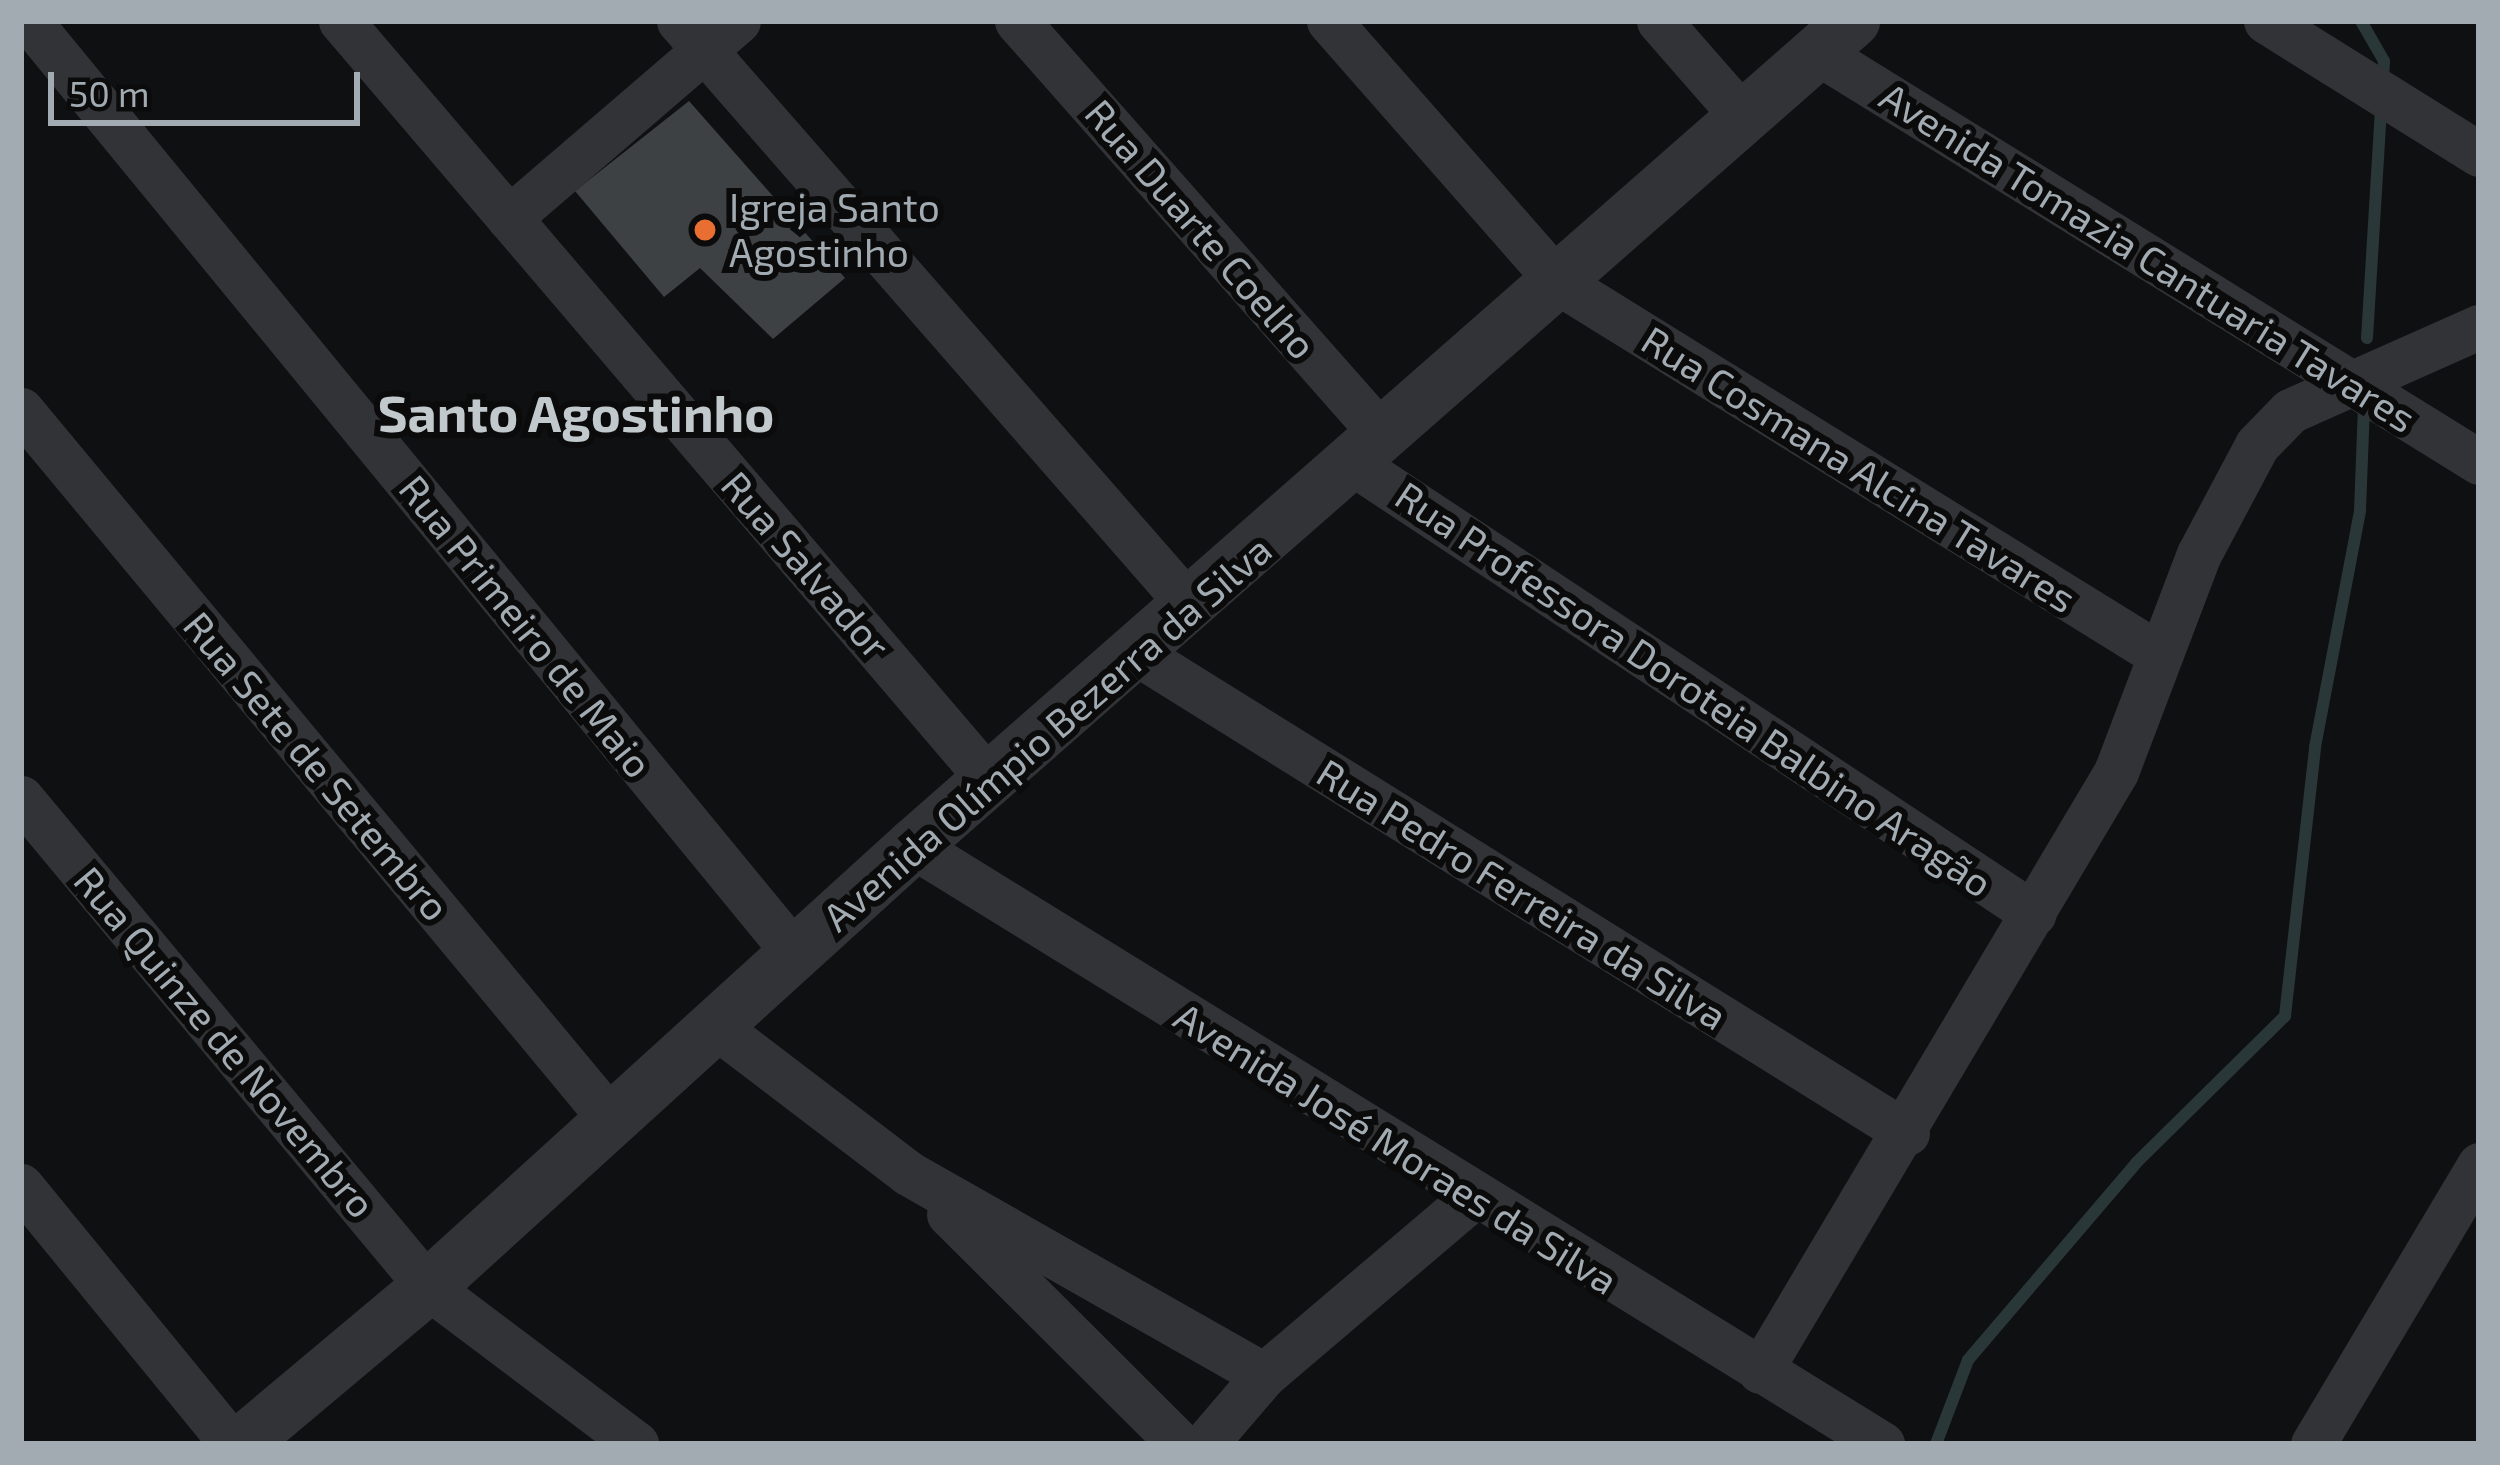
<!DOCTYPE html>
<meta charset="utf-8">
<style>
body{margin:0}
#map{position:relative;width:2500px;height:1465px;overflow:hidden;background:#0f1011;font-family:"Exo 2",sans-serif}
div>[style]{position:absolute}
.stream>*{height:12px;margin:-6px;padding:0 6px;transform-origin:6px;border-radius:6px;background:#2a3738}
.building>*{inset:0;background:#3e4144}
.minor>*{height:45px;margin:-22.5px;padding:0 22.5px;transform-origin:22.5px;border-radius:22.5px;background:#313336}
.tertiary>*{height:54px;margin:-27px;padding:0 27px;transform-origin:27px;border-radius:27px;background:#313336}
.dots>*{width:33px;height:33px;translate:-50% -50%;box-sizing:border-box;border:6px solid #0b0b0c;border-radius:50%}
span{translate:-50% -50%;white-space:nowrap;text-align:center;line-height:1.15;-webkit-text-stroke:12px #0b0b0c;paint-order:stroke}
.poi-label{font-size:39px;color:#a1abb1}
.left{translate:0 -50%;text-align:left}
.street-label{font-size:39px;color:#a1abb1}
.district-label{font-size:51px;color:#c2c9cd;font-weight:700}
.frame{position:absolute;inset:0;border:24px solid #a1abb1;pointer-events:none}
.scale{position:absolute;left:48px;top:72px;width:312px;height:54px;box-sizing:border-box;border:6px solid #a1abb1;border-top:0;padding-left:15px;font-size:36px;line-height:42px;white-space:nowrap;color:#a1abb1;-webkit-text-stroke:9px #0b0b0c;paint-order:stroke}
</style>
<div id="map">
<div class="stream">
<i style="left:2361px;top:21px;width:46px;rotate:60.1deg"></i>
<i style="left:2384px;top:61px;width:18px;rotate:93deg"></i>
<i style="left:2367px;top:338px;width:232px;rotate:-86.5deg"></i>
<i style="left:1936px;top:1444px;width:90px;rotate:-69.1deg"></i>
<i style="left:1968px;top:1360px;width:259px;rotate:-49.5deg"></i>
<i style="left:2136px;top:1163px;width:209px;rotate:-44.6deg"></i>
<i style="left:2285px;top:1016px;width:271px;rotate:-83.6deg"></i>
<i style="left:2315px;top:747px;width:241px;rotate:-79.2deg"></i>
<i style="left:2360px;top:510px;width:105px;rotate:-87.8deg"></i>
</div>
<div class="building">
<i style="clip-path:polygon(689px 101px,845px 278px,773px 339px,700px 268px,664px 297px,575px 191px)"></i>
</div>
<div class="minor">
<i style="left:29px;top:21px;width:1207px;rotate:50.61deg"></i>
<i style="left:341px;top:21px;width:999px;rotate:49.5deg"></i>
<i style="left:679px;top:21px;width:778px;rotate:48.86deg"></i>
<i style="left:1017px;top:21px;width:555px;rotate:48.58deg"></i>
<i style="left:1329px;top:21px;width:347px;rotate:48.7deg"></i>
<i style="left:1558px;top:282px;width:708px;rotate:31.78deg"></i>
<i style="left:1659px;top:21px;width:129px;rotate:48.8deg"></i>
<i style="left:2266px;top:21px;width:251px;rotate:32deg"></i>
<i style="left:1817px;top:52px;width:779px;rotate:31.77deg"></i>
<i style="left:509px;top:218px;width:302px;rotate:-40.7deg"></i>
<i style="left:21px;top:410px;width:926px;rotate:50.26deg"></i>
<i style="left:1354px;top:464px;width:815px;rotate:33.5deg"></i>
<i style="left:1138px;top:654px;width:906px;rotate:31.92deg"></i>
<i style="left:21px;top:798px;width:636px;rotate:50.23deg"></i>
<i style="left:428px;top:1287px;width:261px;rotate:37deg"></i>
<i style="left:913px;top:846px;width:1139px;rotate:31.68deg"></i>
<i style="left:714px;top:1025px;width:244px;rotate:37.3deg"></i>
<i style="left:908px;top:1173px;width:409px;rotate:29.6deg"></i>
<i style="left:21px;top:1186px;width:333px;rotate:50.7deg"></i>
<i style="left:949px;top:1214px;width:326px;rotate:44.9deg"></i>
<i style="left:1760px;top:1371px;width:697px;rotate:-59.28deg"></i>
<i style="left:2116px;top:772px;width:233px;rotate:-69.2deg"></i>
<i style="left:2199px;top:554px;width:123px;rotate:-62deg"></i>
<i style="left:2257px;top:445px;width:47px;rotate:-45.9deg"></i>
<i style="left:2290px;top:411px;width:207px;rotate:-24deg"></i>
<i style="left:1205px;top:1444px;width:91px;rotate:-49.5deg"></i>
<i style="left:1264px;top:1375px;width:273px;rotate:-40.4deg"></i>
<i style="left:2313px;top:1444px;width:325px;rotate:-59.2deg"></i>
</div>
<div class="tertiary">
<i style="left:241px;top:1444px;width:244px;rotate:-40deg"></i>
<i style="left:428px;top:1287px;width:656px;rotate:-42.28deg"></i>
<i style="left:913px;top:846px;width:1251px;rotate:-41.27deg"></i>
</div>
<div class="dots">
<i style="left:705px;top:230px;background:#e86f31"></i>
</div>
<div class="poi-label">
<span class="left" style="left:729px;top:230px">Igreja Santo<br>Agostinho</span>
</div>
<div class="street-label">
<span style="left:1201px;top:229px;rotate:49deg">Rua Duarte Coelho</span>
<span style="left:2148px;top:257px;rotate:32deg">Avenida Tomazia Cantuaria Tavares</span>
<span style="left:1859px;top:469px;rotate:32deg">Rua Cosmana Alcina Tavares</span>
<span style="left:806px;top:565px;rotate:49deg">Rua Salvador</span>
<span style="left:526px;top:626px;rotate:51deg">Rua Primeiro de Maio</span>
<span style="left:1694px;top:689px;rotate:34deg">Rua Professora Doroteia Balbino Aragão</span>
<span style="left:1047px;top:733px;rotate:-41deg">Avenida Olímpio Bezerra da Silva</span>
<span style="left:317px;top:766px;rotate:50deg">Rua Sete de Setembro</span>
<span style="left:1522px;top:894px;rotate:32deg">Rua Pedro Ferreira da Silva</span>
<span style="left:225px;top:1042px;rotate:50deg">Rua Quinze de Novembro</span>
<span style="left:1396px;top:1148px;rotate:32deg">Avenida José Moraes da Silva</span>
</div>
<div class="district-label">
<span style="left:576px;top:412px">Santo Agostinho</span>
</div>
<div class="frame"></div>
<div class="scale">50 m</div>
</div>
